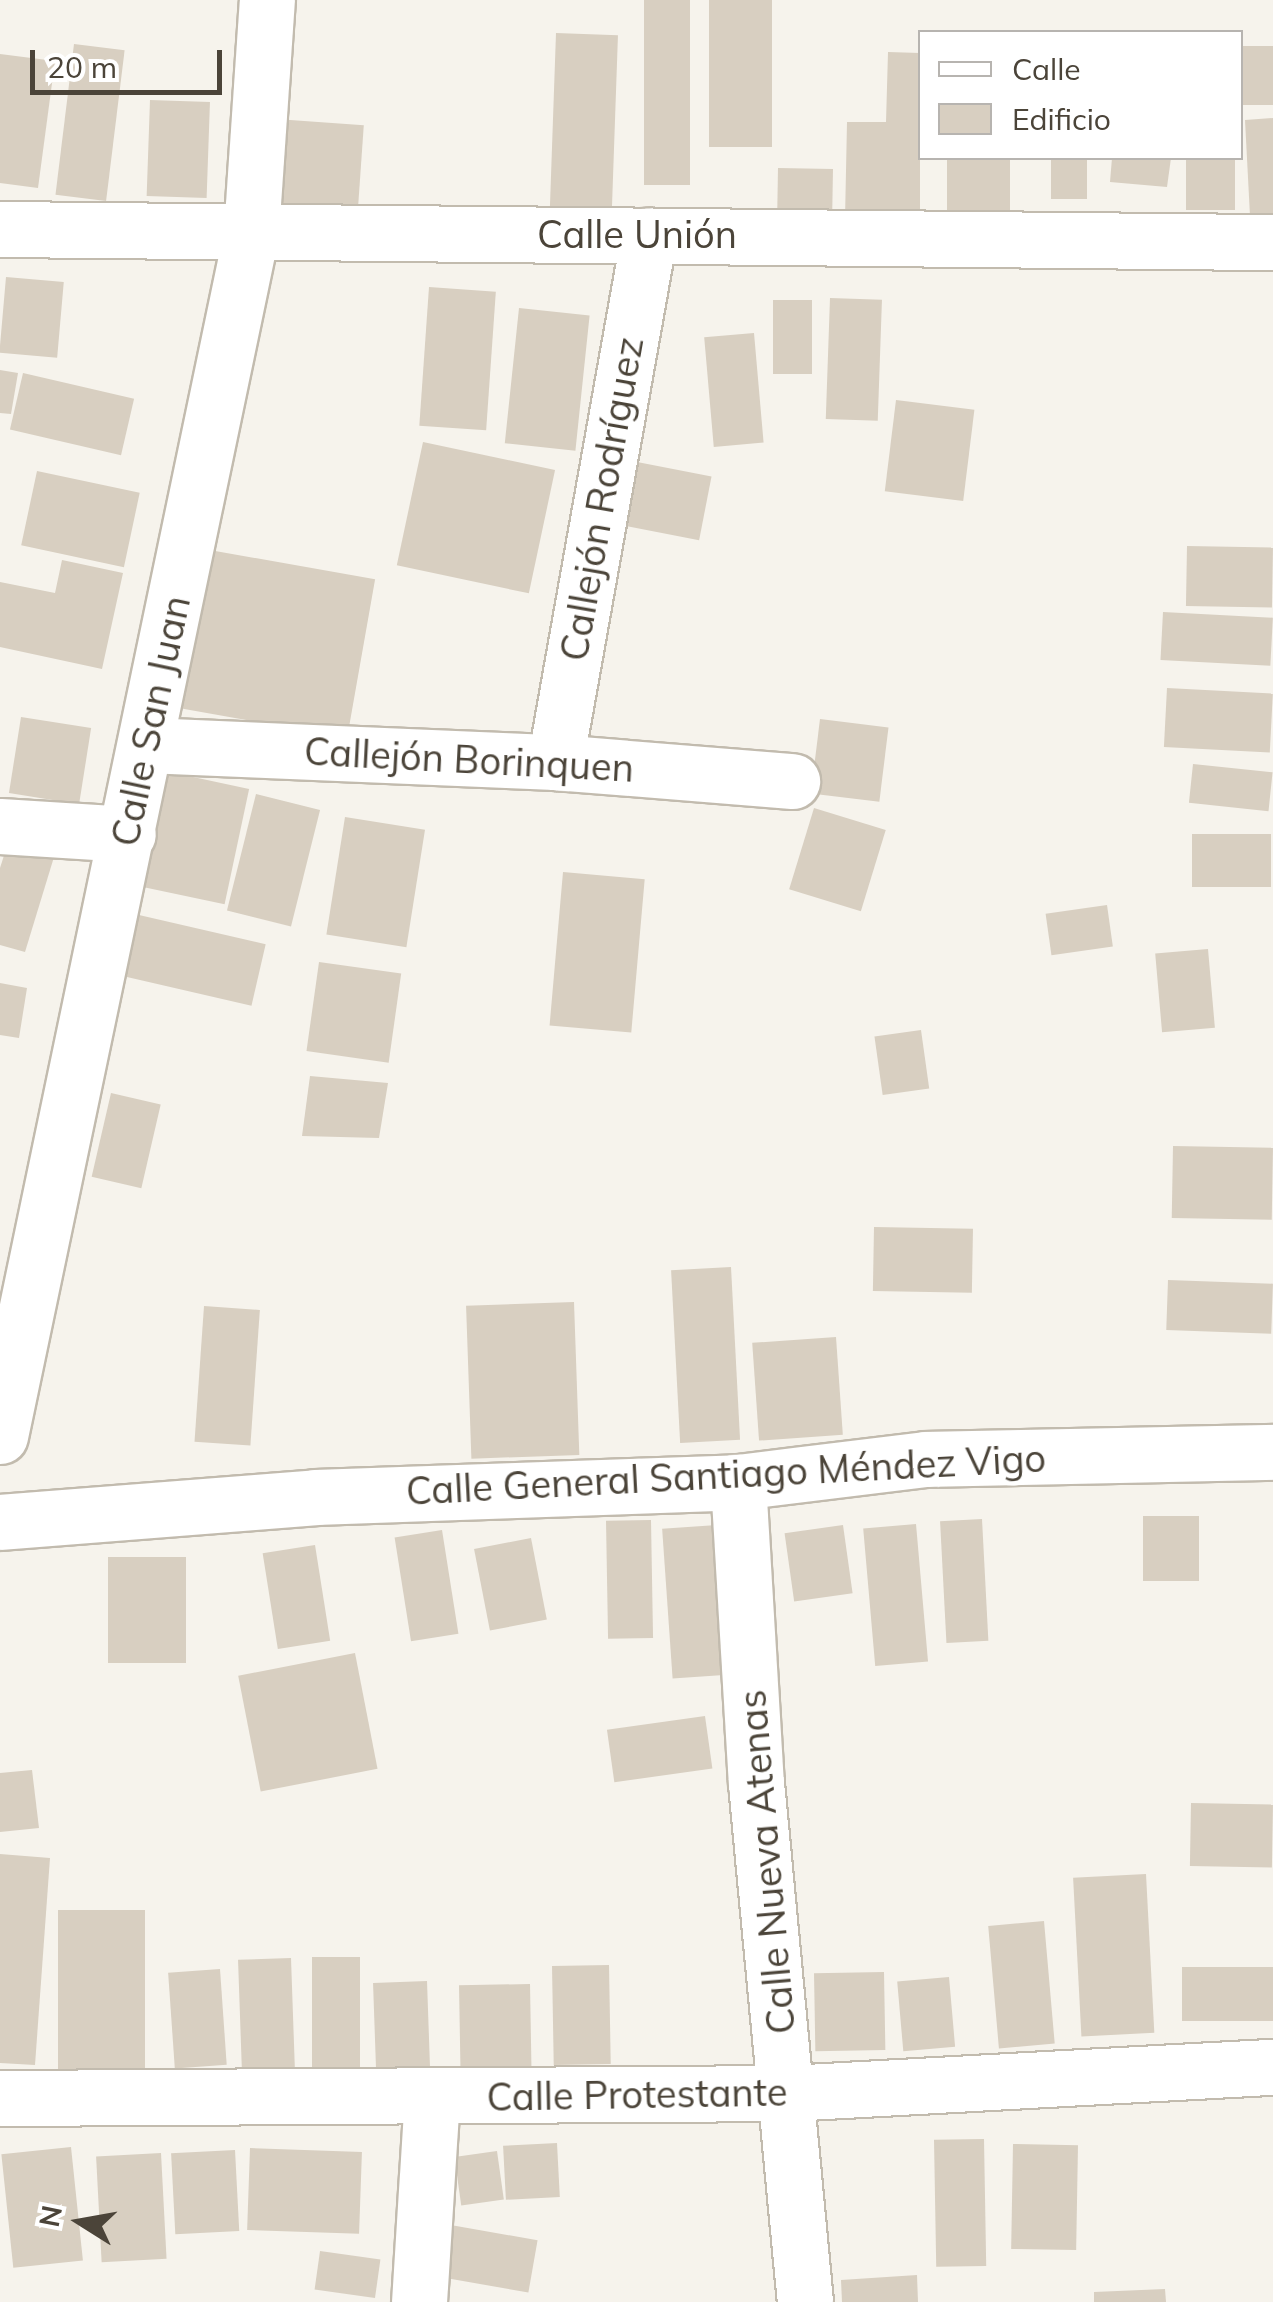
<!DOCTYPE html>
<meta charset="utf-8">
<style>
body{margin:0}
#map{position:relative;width:1273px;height:2302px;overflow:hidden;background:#f6f3ec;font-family:Mulish,sans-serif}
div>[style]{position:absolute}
.building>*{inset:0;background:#d8cfc1;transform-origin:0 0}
.roads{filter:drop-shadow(2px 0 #c2bbae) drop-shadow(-2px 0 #c2bbae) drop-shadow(0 2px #c2bbae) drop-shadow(0 -2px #c2bbae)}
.street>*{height:55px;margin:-27.5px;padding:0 27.5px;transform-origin:27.5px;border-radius:27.5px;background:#fff}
span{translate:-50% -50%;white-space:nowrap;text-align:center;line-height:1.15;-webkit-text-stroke:9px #fff;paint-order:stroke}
.street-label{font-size:38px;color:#4b4439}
.legend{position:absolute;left:918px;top:30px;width:325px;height:130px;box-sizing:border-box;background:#fff;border:2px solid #b7b4b0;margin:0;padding:12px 18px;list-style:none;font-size:30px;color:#4b4439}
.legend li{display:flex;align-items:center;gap:20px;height:50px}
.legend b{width:50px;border:2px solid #b7b4b0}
.north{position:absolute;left:30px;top:2172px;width:100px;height:100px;-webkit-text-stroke:8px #fff;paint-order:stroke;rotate:281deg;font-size:28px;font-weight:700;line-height:40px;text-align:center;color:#4b4439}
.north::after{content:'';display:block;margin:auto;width:35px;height:45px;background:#4b4439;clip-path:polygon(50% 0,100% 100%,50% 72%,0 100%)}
.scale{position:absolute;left:30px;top:50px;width:192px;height:45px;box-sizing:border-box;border:5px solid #4b4439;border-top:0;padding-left:12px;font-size:30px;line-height:35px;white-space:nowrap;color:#4b4439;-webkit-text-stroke:8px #fff;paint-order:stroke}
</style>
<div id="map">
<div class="building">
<i style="left:644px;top:0;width:46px;height:185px"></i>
<i style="left:709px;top:0;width:63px;height:147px"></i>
<i style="left:556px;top:33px;width:62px;height:180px;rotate:2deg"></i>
<i style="left:74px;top:44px;width:51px;height:152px;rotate:7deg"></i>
<i style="left:1240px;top:46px;width:33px;height:59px"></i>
<i style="clip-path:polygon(888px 52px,920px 53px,920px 220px,845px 219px,847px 122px,886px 122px)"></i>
<i style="clip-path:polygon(0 54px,55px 61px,38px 188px,0 183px)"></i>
<i style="left:150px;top:100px;width:60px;height:96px;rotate:2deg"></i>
<i style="clip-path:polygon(1273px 118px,1273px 215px,1250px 216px,1245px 120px)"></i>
<i style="left:276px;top:119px;width:88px;height:88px;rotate:4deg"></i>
<i style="left:947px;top:158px;width:63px;height:57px"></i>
<i style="left:1051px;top:158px;width:36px;height:41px"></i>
<i style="clip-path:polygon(1112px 158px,1171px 158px,1167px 187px,1110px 182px)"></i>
<i style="left:1186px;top:158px;width:49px;height:52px"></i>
<i style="left:778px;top:168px;width:55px;height:48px;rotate:1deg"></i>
<i style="left:6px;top:277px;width:58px;height:76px;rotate:5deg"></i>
<i style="left:429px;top:287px;width:67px;height:139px;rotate:4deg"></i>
<i style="left:830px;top:298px;width:52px;height:121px;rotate:2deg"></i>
<i style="left:773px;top:300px;width:39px;height:74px"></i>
<i style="left:519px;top:308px;width:71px;height:136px;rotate:6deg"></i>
<i style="left:754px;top:333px;width:110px;height:50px;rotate:85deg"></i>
<i style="clip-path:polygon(0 370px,18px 373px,11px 414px,0 413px)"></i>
<i style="left:23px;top:373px;width:114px;height:58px;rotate:13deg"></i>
<i style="left:896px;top:400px;width:79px;height:92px;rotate:7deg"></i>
<i style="left:423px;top:442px;width:135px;height:126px;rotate:12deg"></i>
<i style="left:632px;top:461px;width:81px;height:65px;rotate:11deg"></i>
<i style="left:37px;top:471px;width:105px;height:76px;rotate:12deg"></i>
<i style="left:187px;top:546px;width:191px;height:161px;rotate:10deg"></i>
<i style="left:1187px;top:546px;width:86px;height:60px;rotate:1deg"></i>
<i style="clip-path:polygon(62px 560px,123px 573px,102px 669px,0 647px,0 582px,55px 593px)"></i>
<i style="left:1163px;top:612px;width:110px;height:48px;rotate:3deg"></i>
<i style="left:1167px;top:688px;width:106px;height:59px;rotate:3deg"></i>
<i style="left:21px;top:717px;width:71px;height:77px;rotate:9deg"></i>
<i style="left:820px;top:719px;width:69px;height:75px;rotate:7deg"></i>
<i style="left:1193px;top:764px;width:80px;height:39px;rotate:6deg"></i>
<i style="left:165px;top:771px;width:86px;height:118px;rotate:12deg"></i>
<i style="left:256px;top:794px;width:66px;height:120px;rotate:14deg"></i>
<i style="left:814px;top:808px;width:75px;height:85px;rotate:17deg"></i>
<i style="left:345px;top:817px;width:81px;height:119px;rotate:9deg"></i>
<i style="left:1271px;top:834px;width:53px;height:79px;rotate:90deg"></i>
<i style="clip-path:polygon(8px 843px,54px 857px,25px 952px,0 945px,0 868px)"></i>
<i style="left:563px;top:872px;width:82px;height:154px;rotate:5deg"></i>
<i style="left:1107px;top:905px;width:42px;height:62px;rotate:82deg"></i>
<i style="left:139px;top:915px;width:130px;height:63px;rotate:13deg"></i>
<i style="left:1208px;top:949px;width:79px;height:53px;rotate:85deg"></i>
<i style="left:319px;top:962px;width:83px;height:90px;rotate:8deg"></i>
<i style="clip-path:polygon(0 983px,27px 988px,19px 1038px,0 1035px)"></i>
<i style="left:921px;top:1030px;width:59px;height:47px;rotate:82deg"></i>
<i style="clip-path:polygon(310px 1076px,388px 1083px,379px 1138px,302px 1136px)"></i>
<i style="left:111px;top:1093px;width:51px;height:86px;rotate:13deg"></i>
<i style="left:1173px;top:1146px;width:100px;height:72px;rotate:1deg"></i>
<i style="left:874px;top:1227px;width:99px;height:64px;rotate:1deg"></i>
<i style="left:731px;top:1267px;width:173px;height:60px;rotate:87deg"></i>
<i style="left:1168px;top:1280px;width:105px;height:50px;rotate:2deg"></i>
<i style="left:574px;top:1302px;width:153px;height:108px;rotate:88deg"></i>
<i style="left:204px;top:1306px;width:56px;height:136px;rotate:4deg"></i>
<i style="left:836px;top:1337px;width:98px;height:84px;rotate:86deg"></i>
<i style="left:1143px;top:1516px;width:56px;height:65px"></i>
<i style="left:982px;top:1519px;width:122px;height:42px;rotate:87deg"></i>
<i style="left:651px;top:1520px;width:118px;height:45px;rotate:89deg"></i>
<i style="left:916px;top:1524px;width:138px;height:53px;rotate:85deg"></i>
<i style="left:717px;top:1525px;width:150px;height:55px;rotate:86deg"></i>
<i style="left:843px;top:1525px;width:69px;height:59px;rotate:82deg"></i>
<i style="left:442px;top:1530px;width:105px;height:48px;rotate:81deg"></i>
<i style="left:531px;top:1538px;width:83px;height:58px;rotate:79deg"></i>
<i style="left:315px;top:1545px;width:97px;height:53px;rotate:81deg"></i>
<i style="left:108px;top:1557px;width:78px;height:106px"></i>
<i style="left:355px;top:1653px;width:118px;height:119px;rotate:79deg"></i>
<i style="left:705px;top:1716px;width:53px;height:99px;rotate:82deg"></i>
<i style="clip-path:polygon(32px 1770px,39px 1828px,0 1832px,0 1773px)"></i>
<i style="left:1191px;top:1803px;width:82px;height:63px;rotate:1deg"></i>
<i style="clip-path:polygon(0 1854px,50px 1858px,35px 2065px,0 2063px)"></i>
<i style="left:1146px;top:1874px;width:159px;height:73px;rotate:87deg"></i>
<i style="left:58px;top:1910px;width:87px;height:160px"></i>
<i style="left:1044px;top:1921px;width:123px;height:56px;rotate:85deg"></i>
<i style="left:312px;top:1957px;width:48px;height:120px"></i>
<i style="left:291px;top:1958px;width:109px;height:53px;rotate:88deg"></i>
<i style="left:609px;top:1965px;width:99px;height:57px;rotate:89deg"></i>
<i style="left:1182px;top:1967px;width:91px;height:54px"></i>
<i style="left:220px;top:1969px;width:96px;height:52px;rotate:86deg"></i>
<i style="left:884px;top:1972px;width:78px;height:70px;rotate:89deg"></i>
<i style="left:949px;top:1977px;width:70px;height:52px;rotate:85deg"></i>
<i style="left:427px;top:1981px;width:88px;height:54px;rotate:88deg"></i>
<i style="left:530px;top:1984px;width:88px;height:71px;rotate:89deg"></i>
<i style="left:984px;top:2139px;width:127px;height:50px;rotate:89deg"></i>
<i style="left:557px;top:2143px;width:54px;height:54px;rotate:87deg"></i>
<i style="left:1013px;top:2144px;width:65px;height:105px;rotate:1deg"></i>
<i style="left:71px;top:2147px;width:114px;height:70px;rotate:84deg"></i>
<i style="left:250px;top:2148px;width:112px;height:82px;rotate:2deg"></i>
<i style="left:235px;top:2150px;width:81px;height:64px;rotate:87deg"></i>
<i style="left:497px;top:2151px;width:49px;height:43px;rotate:82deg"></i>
<i style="left:161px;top:2153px;width:106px;height:65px;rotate:87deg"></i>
<i style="left:445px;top:2224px;width:94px;height:53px;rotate:10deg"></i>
<i style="left:320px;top:2251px;width:61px;height:39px;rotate:8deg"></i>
<i style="clip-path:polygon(917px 2275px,918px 2302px,842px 2302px,841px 2280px)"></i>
<i style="clip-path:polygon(1165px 2289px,1166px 2302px,1094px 2302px,1094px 2292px)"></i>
</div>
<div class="roads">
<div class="street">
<i style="left:0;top:229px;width:1273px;rotate:0.59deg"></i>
<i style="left:146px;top:745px;width:409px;rotate:2.4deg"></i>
<i style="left:555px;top:762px;width:238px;rotate:4.6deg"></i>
<i style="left:555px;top:762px;width:535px;rotate:-79.89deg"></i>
<i style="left:0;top:826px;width:128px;rotate:3.6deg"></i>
<i style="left:0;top:1436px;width:1229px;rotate:-78.21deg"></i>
<i style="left:251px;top:233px;width:234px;rotate:-86.1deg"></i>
<i style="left:738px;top:1482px;width:302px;rotate:86.6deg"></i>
<i style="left:756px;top:1783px;width:521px;rotate:84.61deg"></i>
<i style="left:0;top:1522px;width:316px;rotate:-4.5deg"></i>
<i style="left:315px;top:1497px;width:423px;rotate:-2deg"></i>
<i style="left:738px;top:1482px;width:189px;rotate:-7deg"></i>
<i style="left:926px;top:1459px;width:347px;rotate:-1.2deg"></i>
<i style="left:0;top:2098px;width:788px;rotate:-0.36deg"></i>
<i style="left:788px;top:2093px;width:486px;rotate:-3.1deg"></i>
<i style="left:419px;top:2302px;width:205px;rotate:-86.4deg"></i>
</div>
</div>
<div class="street-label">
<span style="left:637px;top:235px">Calle Unión</span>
<span style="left:602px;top:499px;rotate:-80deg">Callejón Rodríguez</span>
<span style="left:151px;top:721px;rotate:-78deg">Calle San Juan</span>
<span style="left:469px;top:760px;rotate:3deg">Callejón Borinquen</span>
<span style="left:726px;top:1475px;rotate:-3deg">Calle General Santiago Méndez Vigo</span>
<span style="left:767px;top:1862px;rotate:-95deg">Calle Nueva Atenas</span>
<span style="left:637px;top:2095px;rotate:-1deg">Calle Protestante</span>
</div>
<ul class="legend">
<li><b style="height:12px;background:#fff"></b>Calle</li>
<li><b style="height:28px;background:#d8cfc1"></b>Edificio</li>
</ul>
<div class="north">N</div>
<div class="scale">20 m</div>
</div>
